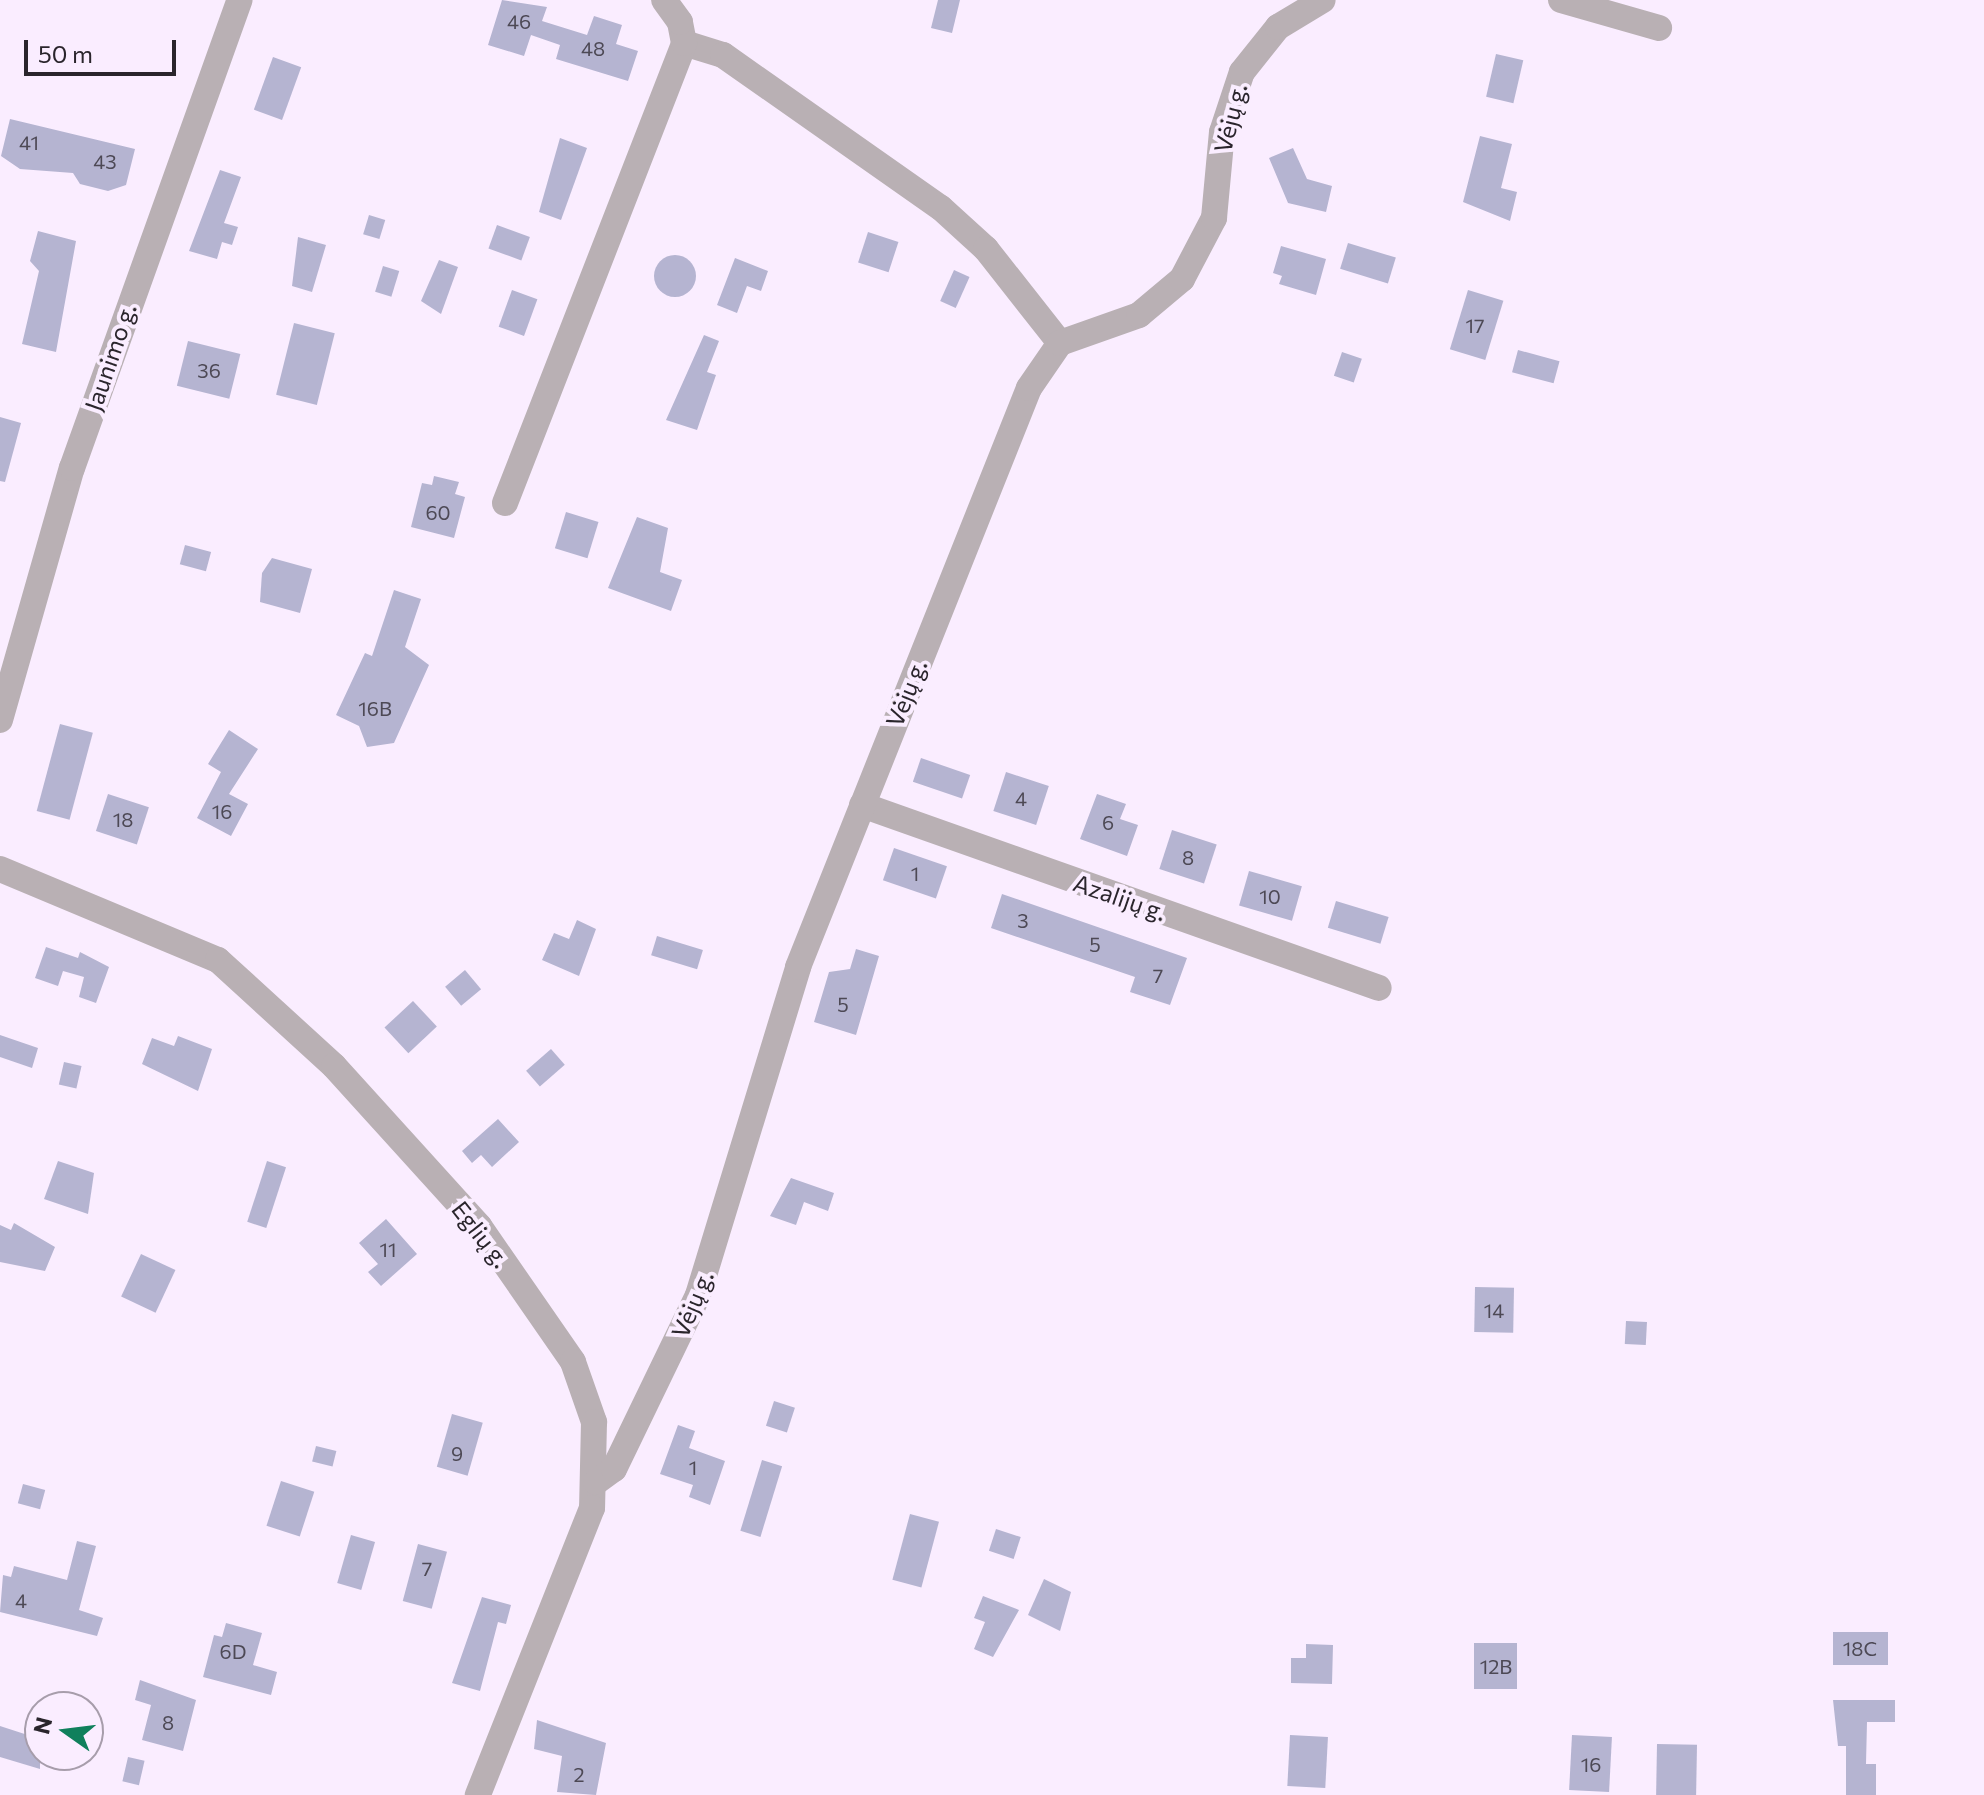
<!DOCTYPE html>
<meta charset="utf-8">
<style>
body{margin:0}
#map{position:relative;width:1984px;height:1795px;overflow:hidden;background:#faedff;font-family:Commissioner,sans-serif}
div>[style]{position:absolute}
.building>*{inset:0;background:#b5b4d1;transform-origin:0 0}
.round{border-radius:50%}
.minor>*{height:26px;margin:-13px;padding:0 13px;transform-origin:13px;border-radius:13px;background:#b9b0b4}
span{translate:-50% -50%;white-space:nowrap;text-align:center;line-height:1.15;-webkit-text-stroke:8px #faedff;paint-order:stroke}
.number-label{font-size:20px;color:#4d4955}
.number-label span{-webkit-text-stroke-width:0}
.street-label{font-size:24px;color:#2a252c}
.north{position:absolute;left:24px;top:1691px;width:80px;height:80px;box-sizing:border-box;background:#faedff;border:2px solid #a79dab;border-radius:50%;rotate:284deg;font-size:22px;font-weight:700;line-height:32px;text-align:center;color:#2a252c}
.north::after{content:'';display:block;margin:auto;width:28px;height:36px;background:#10805c;clip-path:polygon(50% 0,100% 100%,50% 72%,0 100%)}
.scale{position:absolute;left:24px;top:40px;width:152px;height:36px;box-sizing:border-box;border:4px solid #2a252c;border-top:0;padding-left:10px;font-size:24px;line-height:28px;white-space:nowrap;color:#2a252c;-webkit-text-stroke:6px #faedff;paint-order:stroke}
</style>
<div id="map">
<div class="building">
<i style="clip-path:polygon(502px 0,547px 7px,542px 21px,587px 35px,594px 16px,622px 25px,616px 44px,638px 51px,628px 81px,556px 59px,560px 45px,531px 35px,524px 56px,488px 45px)"></i>
<i style="clip-path:polygon(938px 0,960px 0,952px 33px,931px 28px)"></i>
<i style="left:1496px;top:54px;width:28px;height:44px;rotate:13deg"></i>
<i style="left:273px;top:57px;width:30px;height:56px;rotate:20deg"></i>
<i style="clip-path:polygon(10px 119px,135px 149px,126px 185px,108px 191px,80px 184px,73px 173px,20px 169px,1px 156px)"></i>
<i style="clip-path:polygon(1480px 136px,1512px 144px,1501px 188px,1517px 192px,1510px 221px,1463px 202px)"></i>
<i style="clip-path:polygon(560px 138px,587px 148px,561px 220px,539px 212px)"></i>
<i style="clip-path:polygon(1293px 148px,1307px 179px,1332px 186px,1326px 212px,1288px 203px,1269px 158px)"></i>
<i style="clip-path:polygon(220px 170px,241px 177px,224px 223px,238px 227px,232px 245px,222px 242px,217px 259px,189px 251px)"></i>
<i style="left:369px;top:215px;width:17px;height:20px;rotate:17deg"></i>
<i style="left:497px;top:225px;width:35px;height:25px;rotate:20deg"></i>
<i style="clip-path:polygon(38px 231px,76px 241px,56px 352px,22px 344px,39px 271px,30px 261px)"></i>
<i style="left:868px;top:232px;width:32px;height:32px;rotate:18deg"></i>
<i style="clip-path:polygon(298px 237px,326px 245px,312px 292px,292px 286px)"></i>
<i style="left:1348px;top:243px;width:50px;height:27px;rotate:17deg"></i>
<i style="clip-path:polygon(1281px 246px,1326px 259px,1316px 295px,1279px 284px,1282px 276px,1273px 273px)"></i>
<i class="round" style="left:654px;top:255px;width:42px;height:42px"></i>
<i style="clip-path:polygon(735px 258px,768px 271px,761px 291px,747px 286px,737px 313px,717px 305px)"></i>
<i style="clip-path:polygon(439px 260px,458px 267px,441px 314px,421px 301px)"></i>
<i style="left:383px;top:266px;width:17px;height:27px;rotate:17deg"></i>
<i style="left:954px;top:270px;width:17px;height:34px;rotate:24deg"></i>
<i style="left:512px;top:290px;width:27px;height:39px;rotate:20deg"></i>
<i style="left:1468px;top:290px;width:37px;height:62px;rotate:17deg"></i>
<i style="left:294px;top:323px;width:42px;height:74px;rotate:14deg"></i>
<i style="clip-path:polygon(704px 335px,719px 341px,707px 372px,716px 375px,697px 430px,666px 420px)"></i>
<i style="left:188px;top:341px;width:54px;height:46px;rotate:14deg"></i>
<i style="left:1518px;top:350px;width:43px;height:23px;rotate:15deg"></i>
<i style="left:1342px;top:352px;width:21px;height:25px;rotate:19deg"></i>
<i style="clip-path:polygon(0 417px,21px 423px,5px 482px,0 481px)"></i>
<i style="clip-path:polygon(434px 476px,459px 482px,455px 494px,465px 497px,454px 538px,411px 527px,422px 483px,432px 485px)"></i>
<i style="left:566px;top:512px;width:34px;height:38px;rotate:17deg"></i>
<i style="clip-path:polygon(637px 517px,668px 528px,660px 572px,682px 580px,671px 611px,608px 588px)"></i>
<i style="left:185px;top:545px;width:27px;height:20px;rotate:15deg"></i>
<i style="clip-path:polygon(272px 558px,312px 569px,300px 613px,260px 602px,262px 573px)"></i>
<i style="clip-path:polygon(394px 590px,421px 599px,405px 647px,429px 665px,394px 743px,367px 747px,359px 726px,336px 715px,365px 653px,372px 656px)"></i>
<i style="left:60px;top:724px;width:34px;height:90px;rotate:15deg"></i>
<i style="clip-path:polygon(229px 730px,258px 749px,229px 794px,248px 804px,231px 836px,197px 818px,221px 772px,208px 764px)"></i>
<i style="left:921px;top:758px;width:52px;height:25px;rotate:19deg"></i>
<i style="left:1006px;top:772px;width:45px;height:41px;rotate:18deg"></i>
<i style="left:108px;top:794px;width:43px;height:39px;rotate:18deg"></i>
<i style="clip-path:polygon(1097px 794px,1126px 804px,1120px 819px,1138px 825px,1127px 856px,1080px 839px)"></i>
<i style="left:1172px;top:830px;width:47px;height:41px;rotate:18deg"></i>
<i style="left:894px;top:848px;width:56px;height:34px;rotate:19deg"></i>
<i style="left:1249px;top:871px;width:55px;height:36px;rotate:16deg"></i>
<i style="clip-path:polygon(1002px 894px,1187px 958px,1170px 1005px,1130px 992px,1135px 977px,991px 928px)"></i>
<i style="left:1336px;top:901px;width:55px;height:28px;rotate:17deg"></i>
<i style="clip-path:polygon(577px 920px,596px 929px,579px 976px,542px 960px,554px 933px,569px 939px)"></i>
<i style="left:657px;top:936px;width:48px;height:20px;rotate:17deg"></i>
<i style="clip-path:polygon(46px 947px,78px 958px,80px 952px,109px 967px,96px 1003px,79px 997px,84px 977px,63px 971px,58px 986px,35px 978px)"></i>
<i style="clip-path:polygon(856px 949px,879px 956px,856px 1035px,814px 1022px,829px 972px,850px 969px)"></i>
<i style="left:465px;top:970px;width:25px;height:26px;rotate:50deg"></i>
<i style="left:413px;top:1001px;width:35px;height:39px;rotate:47deg"></i>
<i style="clip-path:polygon(0 1035px,38px 1048px,32px 1068px,0 1057px)"></i>
<i style="clip-path:polygon(178px 1036px,212px 1049px,198px 1091px,142px 1064px,152px 1038px,174px 1046px)"></i>
<i style="left:551px;top:1049px;width:21px;height:33px;rotate:49deg"></i>
<i style="left:64px;top:1062px;width:18px;height:23px;rotate:13deg"></i>
<i style="clip-path:polygon(498px 1119px,519px 1142px,492px 1167px,481px 1155px,472px 1163px,462px 1151px)"></i>
<i style="clip-path:polygon(58px 1161px,94px 1173px,88px 1214px,44px 1199px)"></i>
<i style="left:267px;top:1161px;width:20px;height:64px;rotate:18deg"></i>
<i style="clip-path:polygon(791px 1178px,834px 1193px,828px 1211px,804px 1202px,796px 1225px,770px 1216px)"></i>
<i style="clip-path:polygon(386px 1219px,417px 1254px,381px 1286px,368px 1272px,378px 1264px,359px 1243px)"></i>
<i style="clip-path:polygon(14px 1223px,55px 1247px,45px 1271px,0 1262px,0 1225px,11px 1230px)"></i>
<i style="left:141px;top:1254px;width:38px;height:47px;rotate:25deg"></i>
<i style="left:1475px;top:1287px;width:39px;height:45px;rotate:1deg"></i>
<i style="left:1626px;top:1321px;width:21px;height:23px;rotate:3deg"></i>
<i style="left:774px;top:1401px;width:22px;height:26px;rotate:18deg"></i>
<i style="left:452px;top:1414px;width:32px;height:55px;rotate:16deg"></i>
<i style="clip-path:polygon(678px 1425px,695px 1431px,689px 1448px,725px 1461px,710px 1505px,689px 1497px,693px 1485px,660px 1474px)"></i>
<i style="left:316px;top:1446px;width:21px;height:16px;rotate:14deg"></i>
<i style="left:762px;top:1460px;width:21px;height:74px;rotate:17deg"></i>
<i style="left:281px;top:1481px;width:35px;height:47px;rotate:18deg"></i>
<i style="left:23px;top:1484px;width:23px;height:20px;rotate:15deg"></i>
<i style="left:910px;top:1514px;width:30px;height:68px;rotate:15deg"></i>
<i style="left:996px;top:1529px;width:26px;height:23px;rotate:18deg"></i>
<i style="left:351px;top:1535px;width:25px;height:50px;rotate:16deg"></i>
<i style="clip-path:polygon(77px 1541px,96px 1546px,79px 1610px,103px 1618px,97px 1636px,0 1612px,3px 1575px,11px 1577px,14px 1566px,67px 1580px)"></i>
<i style="left:418px;top:1544px;width:30px;height:59px;rotate:15deg"></i>
<i style="clip-path:polygon(1044px 1579px,1071px 1592px,1060px 1631px,1028px 1615px)"></i>
<i style="clip-path:polygon(983px 1596px,1019px 1610px,993px 1657px,974px 1649px,985px 1622px,974px 1618px)"></i>
<i style="clip-path:polygon(482px 1597px,511px 1605px,506px 1624px,498px 1622px,480px 1691px,452px 1683px)"></i>
<i style="clip-path:polygon(226px 1623px,262px 1633px,253px 1665px,277px 1672px,271px 1695px,203px 1677px,214px 1635px,222px 1637px)"></i>
<i style="left:1833px;top:1632px;width:55px;height:33px"></i>
<i style="left:1517px;top:1643px;width:46px;height:43px;rotate:90deg"></i>
<i style="clip-path:polygon(1306px 1644px,1333px 1645px,1332px 1684px,1291px 1683px,1291px 1658px,1306px 1658px)"></i>
<i style="clip-path:polygon(140px 1680px,196px 1700px,183px 1751px,142px 1740px,151px 1705px,135px 1700px)"></i>
<i style="clip-path:polygon(1833px 1700px,1895px 1700px,1895px 1722px,1867px 1722px,1866px 1764px,1876px 1764px,1876px 1795px,1846px 1795px,1846px 1746px,1838px 1746px)"></i>
<i style="clip-path:polygon(537px 1720px,606px 1743px,596px 1795px,557px 1792px,562px 1756px,534px 1749px)"></i>
<i style="clip-path:polygon(0 1726px,40px 1739px,40px 1769px,0 1757px)"></i>
<i style="left:1290px;top:1735px;width:38px;height:51px;rotate:3deg"></i>
<i style="left:1572px;top:1735px;width:40px;height:55px;rotate:3deg"></i>
<i style="left:1657px;top:1744px;width:40px;height:51px;rotate:1deg"></i>
<i style="left:128px;top:1757px;width:17px;height:25px;rotate:13deg"></i>
</div>
<div class="minor">
<i style="left:1561px;top:0;width:102px;rotate:15.9deg"></i>
<i style="left:684px;top:43px;width:41px;rotate:17.1deg"></i>
<i style="left:723px;top:55px;width:266px;rotate:35.1deg"></i>
<i style="left:941px;top:208px;width:61px;rotate:42.3deg"></i>
<i style="left:986px;top:249px;width:120px;rotate:51.8deg"></i>
<i style="left:505px;top:503px;width:494px;rotate:-68.7deg"></i>
<i style="left:684px;top:43px;width:21px;rotate:-101deg"></i>
<i style="left:680px;top:22px;width:27px;rotate:-126deg"></i>
<i style="left:0;top:720px;width:262px;rotate:-74.1deg"></i>
<i style="left:72px;top:468px;width:497px;rotate:-70.3deg"></i>
<i style="left:862px;top:805px;width:548px;rotate:19.49deg"></i>
<i style="left:0;top:869px;width:236px;rotate:22.7deg"></i>
<i style="left:218px;top:960px;width:157px;rotate:42.4deg"></i>
<i style="left:334px;top:1066px;width:216px;rotate:47.8deg"></i>
<i style="left:479px;top:1226px;width:165px;rotate:55.3deg"></i>
<i style="left:573px;top:1362px;width:64px;rotate:70.7deg"></i>
<i style="left:594px;top:1422px;width:86px;rotate:91.3deg"></i>
<i style="left:592px;top:1508px;width:309px;rotate:111.7deg"></i>
<i style="left:596px;top:1482px;width:22px;rotate:-36deg"></i>
<i style="left:614px;top:1469px;width:193px;rotate:-64.2deg"></i>
<i style="left:698px;top:1295px;width:343px;rotate:-73deg"></i>
<i style="left:798px;top:967px;width:623px;rotate:-68.25deg"></i>
<i style="left:1029px;top:388px;width:55px;rotate:-55.4deg"></i>
<i style="left:1060px;top:343px;width:84px;rotate:-19.5deg"></i>
<i style="left:1139px;top:315px;width:56px;rotate:-39.9deg"></i>
<i style="left:1182px;top:279px;width:69px;rotate:-62.3deg"></i>
<i style="left:1214px;top:218px;width:86px;rotate:-84.7deg"></i>
<i style="left:1222px;top:132px;width:63px;rotate:-71.6deg"></i>
<i style="left:1242px;top:72px;width:58px;rotate:-51.3deg"></i>
<i style="left:1278px;top:27px;width:52px;rotate:-31deg"></i>
</div>
<div class="number-label">
<span style="left:519px;top:21px">46</span>
<span style="left:593px;top:48px">48</span>
<span style="left:29px;top:142px">41</span>
<span style="left:105px;top:161px">43</span>
<span style="left:1475px;top:325px">17</span>
<span style="left:209px;top:370px">36</span>
<span style="left:438px;top:512px">60</span>
<span style="left:375px;top:708px">16B</span>
<span style="left:1021px;top:798px">4</span>
<span style="left:222px;top:811px">16</span>
<span style="left:123px;top:819px">18</span>
<span style="left:1108px;top:822px">6</span>
<span style="left:1188px;top:857px">8</span>
<span style="left:915px;top:873px">1</span>
<span style="left:1270px;top:896px">10</span>
<span style="left:1023px;top:920px">3</span>
<span style="left:1095px;top:944px">5</span>
<span style="left:1158px;top:975px">7</span>
<span style="left:843px;top:1004px">5</span>
<span style="left:388px;top:1249px">11</span>
<span style="left:1494px;top:1310px">14</span>
<span style="left:457px;top:1453px">9</span>
<span style="left:693px;top:1467px">1</span>
<span style="left:427px;top:1568px">7</span>
<span style="left:21px;top:1600px">4</span>
<span style="left:1860px;top:1648px">18C</span>
<span style="left:233px;top:1651px">6D</span>
<span style="left:1496px;top:1666px">12B</span>
<span style="left:168px;top:1722px">8</span>
<span style="left:1591px;top:1764px">16</span>
<span style="left:579px;top:1774px">2</span>
</div>
<div class="street-label">
<span style="left:1230px;top:118px;rotate:-76deg">Vėjų g.</span>
<span style="left:110px;top:357px;rotate:-71deg">Jaunimo g.</span>
<span style="left:906px;top:693px;rotate:-68deg">Vėjų g.</span>
<span style="left:1120px;top:897px;rotate:19deg">Azalijų g.</span>
<span style="left:481px;top:1234px;rotate:52deg">Eglių g.</span>
<span style="left:692px;top:1304px;rotate:-67deg">Vėjų g.</span>
</div>
<div class="north">N</div>
<div class="scale">50 m</div>
</div>
